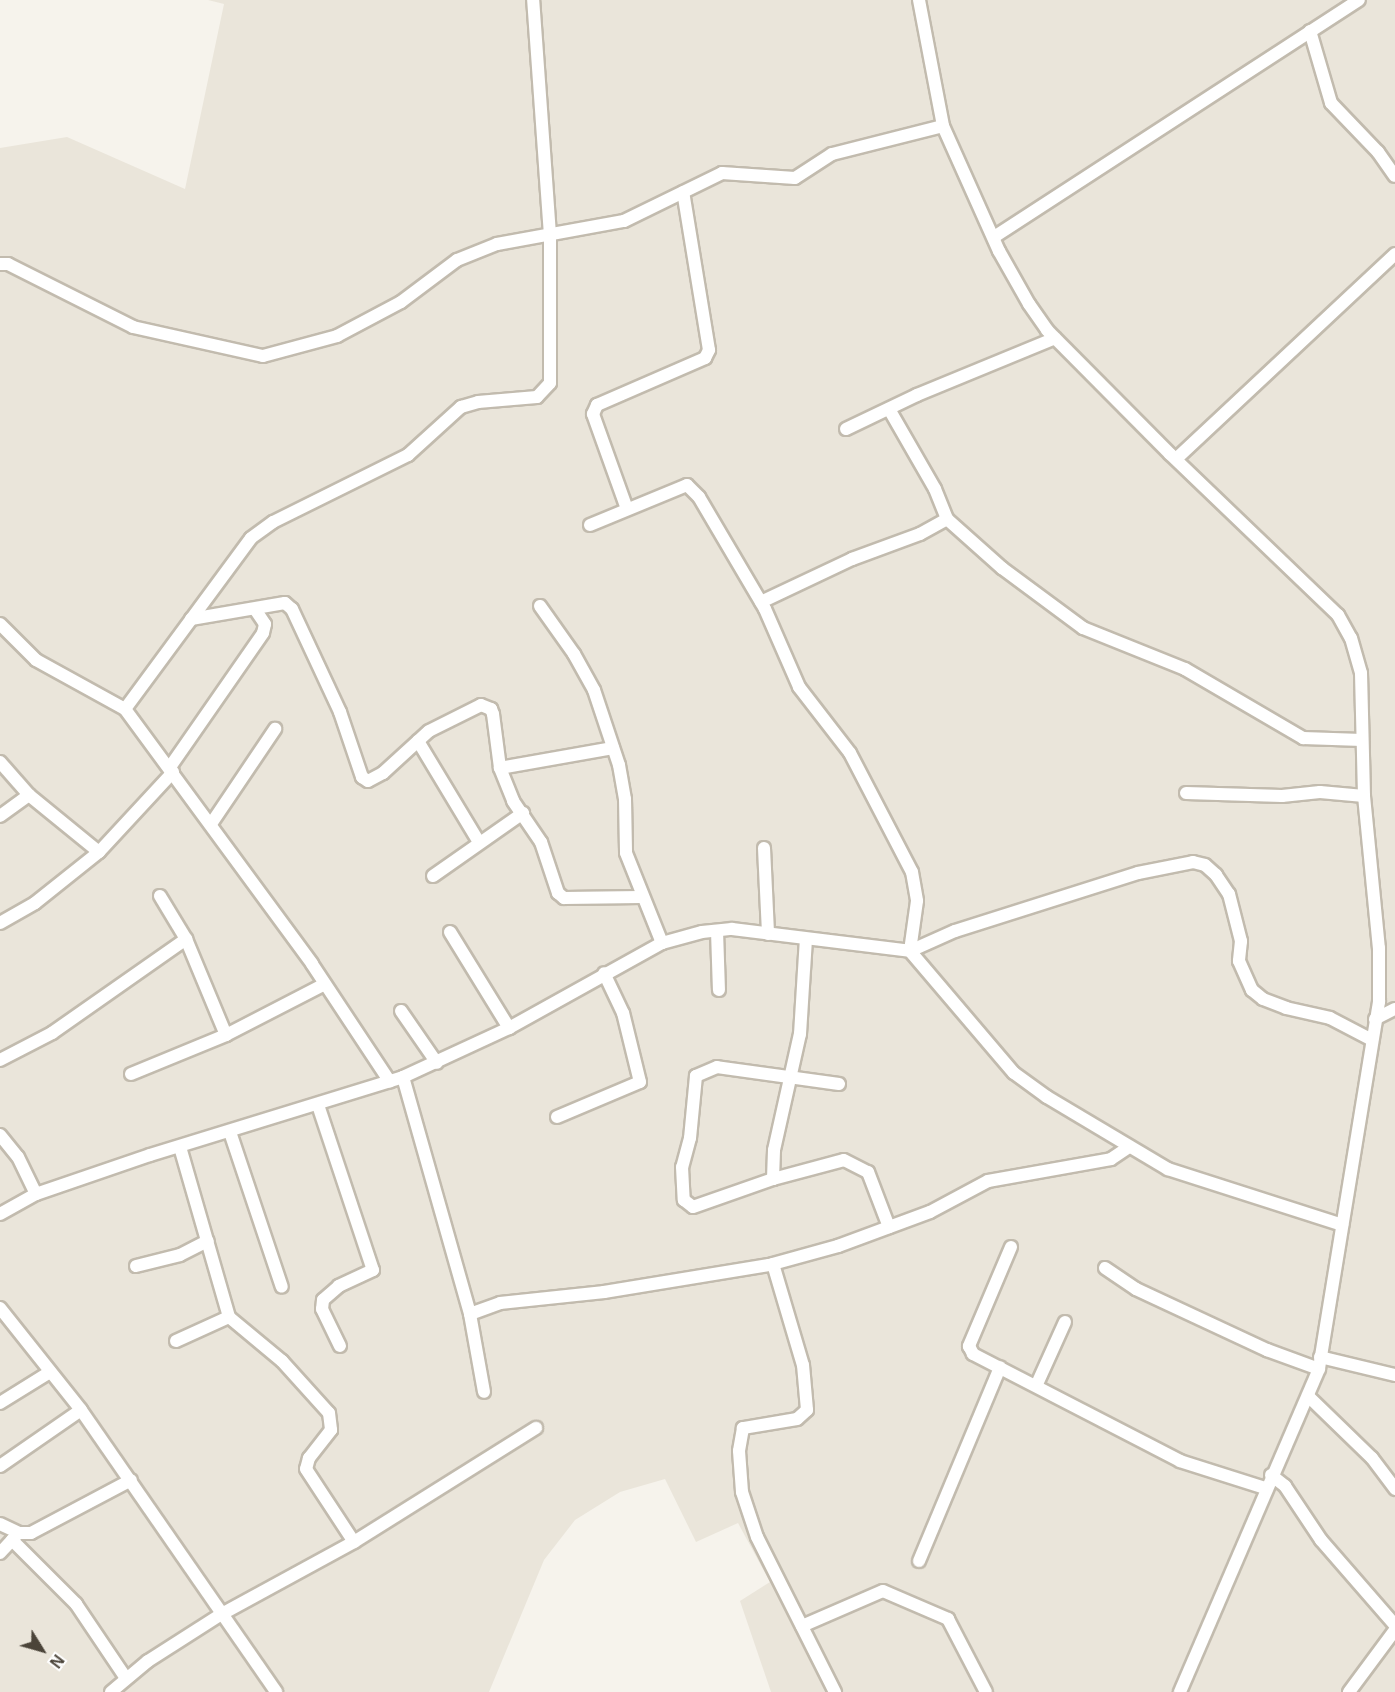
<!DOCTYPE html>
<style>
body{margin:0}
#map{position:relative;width:1395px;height:1692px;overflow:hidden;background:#f6f3ec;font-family:Arial,sans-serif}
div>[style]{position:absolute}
.residential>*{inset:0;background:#eae5da}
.roads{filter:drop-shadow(2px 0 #c2bbae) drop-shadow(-2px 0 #c2bbae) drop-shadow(0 2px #c2bbae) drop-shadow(0 -2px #c2bbae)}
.minor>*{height:12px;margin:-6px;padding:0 6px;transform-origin:6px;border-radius:6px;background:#fff}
span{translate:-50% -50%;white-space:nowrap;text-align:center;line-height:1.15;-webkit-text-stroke:6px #fff;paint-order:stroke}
.north{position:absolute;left:12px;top:1620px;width:60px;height:60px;-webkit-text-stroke:4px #fff;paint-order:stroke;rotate:127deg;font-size:16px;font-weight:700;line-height:24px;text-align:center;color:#4b4439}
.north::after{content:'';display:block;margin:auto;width:21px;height:27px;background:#4b4439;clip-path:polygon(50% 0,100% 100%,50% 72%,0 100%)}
</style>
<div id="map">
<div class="residential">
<i style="clip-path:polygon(208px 0,1395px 0,1395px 1692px,771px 1692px,740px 1601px,770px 1582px,738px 1523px,696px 1542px,665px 1479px,620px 1492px,575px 1520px,544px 1560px,489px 1692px,0 1692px,0 148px,67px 137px,185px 189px,224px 4px)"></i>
</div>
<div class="roads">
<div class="minor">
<i style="left:919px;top:0;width:128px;rotate:79.2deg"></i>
<i style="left:943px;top:126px;width:137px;rotate:65.9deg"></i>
<i style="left:999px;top:251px;width:61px;rotate:60.5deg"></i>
<i style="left:1029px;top:304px;width:32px;rotate:55deg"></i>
<i style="left:1047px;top:330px;width:175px;rotate:45.2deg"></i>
<i style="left:1170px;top:454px;width:233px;rotate:43.8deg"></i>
<i style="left:1338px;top:615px;width:26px;rotate:61deg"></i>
<i style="left:1351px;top:638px;width:36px;rotate:74deg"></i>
<i style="left:1361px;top:673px;width:123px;rotate:88.6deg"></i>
<i style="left:1364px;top:796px;width:153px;rotate:84.4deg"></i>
<i style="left:1379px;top:948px;width:54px;rotate:90deg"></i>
<i style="left:1379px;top:1002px;width:372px;rotate:99.3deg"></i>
<i style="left:1319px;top:1369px;width:352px;rotate:113.3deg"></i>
<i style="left:1310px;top:31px;width:75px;rotate:73.7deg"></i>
<i style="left:1331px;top:103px;width:68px;rotate:46.2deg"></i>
<i style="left:1378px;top:152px;width:29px;rotate:55deg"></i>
<i style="left:994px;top:237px;width:435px;rotate:-33deg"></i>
<i style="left:0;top:264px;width:8px"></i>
<i style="left:8px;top:264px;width:140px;rotate:26.7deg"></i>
<i style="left:133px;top:327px;width:133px;rotate:12.6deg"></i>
<i style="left:263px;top:356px;width:77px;rotate:-15.1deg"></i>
<i style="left:337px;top:336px;width:72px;rotate:-28deg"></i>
<i style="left:401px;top:302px;width:70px;rotate:-36.9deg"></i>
<i style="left:457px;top:260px;width:43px;rotate:-21.8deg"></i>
<i style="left:497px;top:244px;width:129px;rotate:-10.3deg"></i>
<i style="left:624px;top:221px;width:109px;rotate:-26.1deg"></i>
<i style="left:722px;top:173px;width:73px;rotate:3.9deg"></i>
<i style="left:795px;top:178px;width:44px;rotate:-33deg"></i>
<i style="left:832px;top:154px;width:114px;rotate:-14.2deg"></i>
<i style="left:889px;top:409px;width:92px;rotate:60.1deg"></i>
<i style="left:935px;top:489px;width:32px;rotate:68deg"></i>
<i style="left:947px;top:519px;width:74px;rotate:41.7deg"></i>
<i style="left:1002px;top:568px;width:101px;rotate:36.5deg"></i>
<i style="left:1083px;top:628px;width:110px;rotate:21.9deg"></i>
<i style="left:1185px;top:669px;width:137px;rotate:30.3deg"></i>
<i style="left:1303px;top:738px;width:59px;rotate:1.9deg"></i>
<i style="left:846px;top:429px;width:79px;rotate:-25.6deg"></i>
<i style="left:917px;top:395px;width:149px;rotate:-22.4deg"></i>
<i style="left:1176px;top:459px;width:300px;rotate:-43.1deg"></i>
<i style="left:627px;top:509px;width:101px;rotate:-109.7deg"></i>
<i style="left:593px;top:414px;width:10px;rotate:-66deg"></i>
<i style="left:597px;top:405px;width:118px;rotate:-23.5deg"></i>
<i style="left:705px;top:358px;width:9px;rotate:-63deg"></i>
<i style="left:709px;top:350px;width:160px;rotate:-99.3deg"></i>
<i style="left:590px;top:525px;width:105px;rotate:-22.4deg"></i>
<i style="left:687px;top:485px;width:17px;rotate:45deg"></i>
<i style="left:699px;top:497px;width:130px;rotate:59.5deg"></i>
<i style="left:765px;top:609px;width:85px;rotate:66.4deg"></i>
<i style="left:799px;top:687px;width:83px;rotate:52.3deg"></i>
<i style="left:850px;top:753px;width:134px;rotate:62.5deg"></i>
<i style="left:912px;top:872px;width:29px;rotate:80deg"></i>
<i style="left:917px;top:901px;width:50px;rotate:98deg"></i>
<i style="left:761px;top:602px;width:101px;rotate:-25.3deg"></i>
<i style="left:852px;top:559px;width:72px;rotate:-20.2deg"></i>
<i style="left:920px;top:534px;width:31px;rotate:-29deg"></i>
<i style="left:540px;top:606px;width:59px;rotate:54.7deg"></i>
<i style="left:574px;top:654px;width:41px;rotate:60.9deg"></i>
<i style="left:594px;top:690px;width:79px;rotate:71.6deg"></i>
<i style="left:619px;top:765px;width:35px;rotate:80deg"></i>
<i style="left:625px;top:799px;width:54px;rotate:88.9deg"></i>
<i style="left:626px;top:853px;width:97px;rotate:68.2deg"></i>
<i style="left:191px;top:619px;width:95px;rotate:-9.7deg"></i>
<i style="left:285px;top:603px;width:9px;rotate:41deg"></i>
<i style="left:292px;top:609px;width:114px;rotate:65deg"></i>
<i style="left:340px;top:712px;width:69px;rotate:71.3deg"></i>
<i style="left:362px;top:777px;width:7px;rotate:34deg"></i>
<i style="left:368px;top:781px;width:17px;rotate:-28deg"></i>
<i style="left:383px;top:773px;width:62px;rotate:-42.4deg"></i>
<i style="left:429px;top:731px;width:58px;rotate:-26.6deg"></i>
<i style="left:481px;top:705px;width:11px;rotate:22deg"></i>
<i style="left:491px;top:709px;width:5px;rotate:68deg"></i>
<i style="left:493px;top:714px;width:54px;rotate:82.6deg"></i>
<i style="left:0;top:624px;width:51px;rotate:45deg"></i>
<i style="left:36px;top:660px;width:102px;rotate:28.8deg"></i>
<i style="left:125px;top:709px;width:316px;rotate:53.7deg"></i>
<i style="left:312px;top:964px;width:141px;rotate:56.5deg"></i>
<i style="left:125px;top:709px;width:212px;rotate:-53.6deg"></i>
<i style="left:251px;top:538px;width:27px;rotate:-36deg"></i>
<i style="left:273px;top:522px;width:151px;rotate:-26.4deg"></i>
<i style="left:408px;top:455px;width:72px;rotate:-42.2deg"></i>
<i style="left:461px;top:407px;width:18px;rotate:-16deg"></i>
<i style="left:478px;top:402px;width:59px;rotate:-4.8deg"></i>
<i style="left:537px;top:397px;width:19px;rotate:-47deg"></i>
<i style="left:550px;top:383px;width:148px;rotate:-90deg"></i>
<i style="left:550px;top:235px;width:236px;rotate:-94.1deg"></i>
<i style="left:418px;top:741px;width:118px;rotate:58.9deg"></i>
<i style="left:613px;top:748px;width:115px;rotate:170deg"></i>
<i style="left:500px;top:768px;width:35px;rotate:68deg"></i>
<i style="left:513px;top:801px;width:50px;rotate:55.7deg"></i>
<i style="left:541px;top:842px;width:54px;rotate:71.6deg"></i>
<i style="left:558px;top:893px;width:8px;rotate:40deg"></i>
<i style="left:564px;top:898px;width:77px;rotate:-0.7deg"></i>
<i style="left:0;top:762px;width:44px;rotate:48.7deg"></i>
<i style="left:29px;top:795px;width:90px;rotate:39.2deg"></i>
<i style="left:170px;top:767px;width:163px;rotate:-55.2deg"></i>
<i style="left:263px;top:633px;width:9px;rotate:-77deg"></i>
<i style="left:265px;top:624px;width:18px;rotate:-124deg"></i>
<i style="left:1186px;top:793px;width:96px;rotate:1.8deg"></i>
<i style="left:1282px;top:796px;width:38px;rotate:-6deg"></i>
<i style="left:1320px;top:792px;width:44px;rotate:5.2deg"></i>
<i style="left:0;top:816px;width:36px;rotate:-36deg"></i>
<i style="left:211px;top:824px;width:115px;rotate:-56deg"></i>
<i style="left:764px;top:848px;width:86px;rotate:87.3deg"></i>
<i style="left:433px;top:876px;width:110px;rotate:-35deg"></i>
<i style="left:160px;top:896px;width:50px;rotate:58.8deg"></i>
<i style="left:186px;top:939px;width:104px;rotate:67.4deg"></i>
<i style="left:0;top:923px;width:40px;rotate:-29.7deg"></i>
<i style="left:35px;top:903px;width:82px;rotate:-38.6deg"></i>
<i style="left:99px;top:852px;width:109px;rotate:-47.2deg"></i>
<i style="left:717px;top:931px;width:59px;rotate:88.1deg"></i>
<i style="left:450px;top:932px;width:113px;rotate:58.4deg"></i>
<i style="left:910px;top:951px;width:49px;rotate:-24deg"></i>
<i style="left:955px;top:931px;width:192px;rotate:-17.6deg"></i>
<i style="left:1138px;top:873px;width:56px;rotate:-11.3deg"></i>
<i style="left:1193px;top:862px;width:12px;rotate:14deg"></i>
<i style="left:1205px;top:865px;width:15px;rotate:42deg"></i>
<i style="left:1216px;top:875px;width:23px;rotate:56deg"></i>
<i style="left:1229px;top:894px;width:49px;rotate:75.7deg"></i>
<i style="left:1241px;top:941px;width:20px;rotate:96deg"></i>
<i style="left:1239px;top:961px;width:32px;rotate:66deg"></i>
<i style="left:1252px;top:990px;width:14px;rotate:39deg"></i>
<i style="left:1263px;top:999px;width:25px;rotate:21deg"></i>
<i style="left:1286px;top:1008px;width:45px;rotate:12.8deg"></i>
<i style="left:1330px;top:1018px;width:47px;rotate:27.6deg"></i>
<i style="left:401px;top:1011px;width:63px;rotate:55.3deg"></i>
<i style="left:1375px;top:1019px;width:22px;rotate:-27deg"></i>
<i style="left:0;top:1060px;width:59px;rotate:-27.4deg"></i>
<i style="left:52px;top:1033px;width:164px;rotate:-35deg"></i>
<i style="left:131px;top:1074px;width:103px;rotate:-22.3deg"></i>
<i style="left:226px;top:1035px;width:111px;rotate:-27.3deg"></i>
<i style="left:403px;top:1077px;width:246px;rotate:74.2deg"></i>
<i style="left:470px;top:1314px;width:79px;rotate:79.8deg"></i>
<i style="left:839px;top:1084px;width:123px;rotate:-172.1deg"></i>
<i style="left:717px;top:1067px;width:23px;rotate:157deg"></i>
<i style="left:696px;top:1076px;width:62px;rotate:95.5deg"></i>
<i style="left:690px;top:1138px;width:30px;rotate:105deg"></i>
<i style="left:682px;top:1167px;width:33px;rotate:87deg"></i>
<i style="left:684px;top:1200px;width:11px;rotate:38deg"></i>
<i style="left:693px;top:1207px;width:85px;rotate:-19.3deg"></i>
<i style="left:773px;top:1179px;width:73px;rotate:-15deg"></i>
<i style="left:844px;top:1160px;width:27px;rotate:27deg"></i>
<i style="left:868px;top:1172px;width:59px;rotate:69.1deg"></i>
<i style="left:318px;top:1105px;width:174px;rotate:71.6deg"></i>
<i style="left:373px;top:1270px;width:38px;rotate:155deg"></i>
<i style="left:339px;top:1286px;width:21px;rotate:139deg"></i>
<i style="left:323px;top:1300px;width:9px;rotate:96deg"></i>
<i style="left:322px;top:1309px;width:41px;rotate:64.1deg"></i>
<i style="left:557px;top:1117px;width:90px;rotate:-22.9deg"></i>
<i style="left:640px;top:1082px;width:71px;rotate:-103.8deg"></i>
<i style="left:623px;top:1013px;width:44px;rotate:-115.4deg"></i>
<i style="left:230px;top:1132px;width:163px;rotate:71.5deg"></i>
<i style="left:0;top:1135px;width:28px;rotate:51deg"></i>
<i style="left:18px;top:1157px;width:41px;rotate:64.1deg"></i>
<i style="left:180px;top:1147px;width:177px;rotate:73.9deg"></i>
<i style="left:229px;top:1317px;width:69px;rotate:39.7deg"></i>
<i style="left:282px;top:1361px;width:70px;rotate:47.9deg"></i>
<i style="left:329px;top:1413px;width:17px;rotate:83deg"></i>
<i style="left:331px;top:1430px;width:36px;rotate:128deg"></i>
<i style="left:309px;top:1458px;width:11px;rotate:105deg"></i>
<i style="left:306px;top:1469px;width:87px;rotate:56.7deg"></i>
<i style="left:773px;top:1179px;width:29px;rotate:-88deg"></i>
<i style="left:774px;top:1150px;width:119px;rotate:-77.4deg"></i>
<i style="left:800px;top:1034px;width:95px;rotate:-86.4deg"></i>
<i style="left:0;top:1214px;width:41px;rotate:-29.1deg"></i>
<i style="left:36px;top:1194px;width:120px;rotate:-18.9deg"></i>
<i style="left:150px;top:1155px;width:265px;rotate:-17.1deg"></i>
<i style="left:403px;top:1077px;width:117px;rotate:-24.8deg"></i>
<i style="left:509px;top:1028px;width:175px;rotate:-29.1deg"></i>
<i style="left:662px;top:943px;width:41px;rotate:-15.4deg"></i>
<i style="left:702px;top:932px;width:30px;rotate:-6deg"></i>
<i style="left:732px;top:929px;width:179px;rotate:7deg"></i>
<i style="left:910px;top:951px;width:160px;rotate:49.6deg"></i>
<i style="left:1014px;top:1073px;width:41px;rotate:36deg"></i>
<i style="left:1047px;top:1097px;width:141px;rotate:30.8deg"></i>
<i style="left:1168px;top:1169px;width:183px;rotate:17.8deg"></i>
<i style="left:1011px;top:1247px;width:108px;rotate:113deg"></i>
<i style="left:969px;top:1346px;width:9px;rotate:63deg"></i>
<i style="left:973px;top:1354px;width:233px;rotate:27.3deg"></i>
<i style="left:1180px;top:1461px;width:89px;rotate:17.6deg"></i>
<i style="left:773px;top:1264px;width:105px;rotate:73.5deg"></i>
<i style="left:803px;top:1365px;width:45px;rotate:84.9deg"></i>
<i style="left:807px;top:1410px;width:13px;rotate:138deg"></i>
<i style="left:797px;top:1419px;width:55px;rotate:170.5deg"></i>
<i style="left:743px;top:1428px;width:23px;rotate:100deg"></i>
<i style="left:739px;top:1451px;width:41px;rotate:85.8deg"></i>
<i style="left:742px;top:1492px;width:47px;rotate:71.6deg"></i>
<i style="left:757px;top:1537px;width:174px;rotate:63.3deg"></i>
<i style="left:136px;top:1266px;width:45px;rotate:-14deg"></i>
<i style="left:180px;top:1255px;width:31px;rotate:-27deg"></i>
<i style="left:1105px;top:1268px;width:37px;rotate:34deg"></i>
<i style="left:1136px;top:1289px;width:145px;rotate:25deg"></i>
<i style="left:1267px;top:1350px;width:55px;rotate:20.1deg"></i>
<i style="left:0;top:1308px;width:130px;rotate:51.5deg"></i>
<i style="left:81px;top:1410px;width:343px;rotate:55.3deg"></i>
<i style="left:470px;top:1314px;width:32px;rotate:-20deg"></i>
<i style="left:500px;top:1303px;width:105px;rotate:-6deg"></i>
<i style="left:604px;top:1292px;width:167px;rotate:-9.3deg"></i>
<i style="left:769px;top:1265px;width:72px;rotate:-15.4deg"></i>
<i style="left:838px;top:1246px;width:98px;rotate:-20.3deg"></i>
<i style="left:930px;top:1212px;width:66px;rotate:-28.1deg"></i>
<i style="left:988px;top:1181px;width:125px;rotate:-10.1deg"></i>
<i style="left:1111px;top:1159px;width:22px;rotate:-34deg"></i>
<i style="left:176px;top:1341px;width:58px;rotate:-24.4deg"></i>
<i style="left:1320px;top:1357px;width:77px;rotate:13.5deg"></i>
<i style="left:1037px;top:1384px;width:68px;rotate:-65.7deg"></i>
<i style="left:1308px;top:1396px;width:89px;rotate:44.1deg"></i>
<i style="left:1372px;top:1458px;width:39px;rotate:53deg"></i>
<i style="left:0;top:1403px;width:59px;rotate:-31.8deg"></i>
<i style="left:0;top:1466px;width:98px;rotate:-34.7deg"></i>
<i style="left:1271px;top:1475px;width:18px;rotate:38deg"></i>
<i style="left:1285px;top:1486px;width:65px;rotate:56.3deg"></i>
<i style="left:1321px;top:1540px;width:113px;rotate:49deg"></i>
<i style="left:0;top:1524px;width:21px;rotate:25deg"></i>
<i style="left:19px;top:1533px;width:12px"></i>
<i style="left:31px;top:1533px;width:113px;rotate:-27.9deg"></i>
<i style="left:12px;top:1540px;width:91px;rotate:45deg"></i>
<i style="left:76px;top:1604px;width:89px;rotate:56deg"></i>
<i style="left:0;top:1553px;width:23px;rotate:-47deg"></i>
<i style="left:919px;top:1561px;width:210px;rotate:-67.3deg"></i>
<i style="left:802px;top:1626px;width:88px;rotate:-23.4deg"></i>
<i style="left:883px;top:1591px;width:71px;rotate:23.3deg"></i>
<i style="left:948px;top:1619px;width:82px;rotate:62.5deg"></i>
<i style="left:111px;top:1692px;width:48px;rotate:-40deg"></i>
<i style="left:148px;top:1661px;width:85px;rotate:-32.6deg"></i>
<i style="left:220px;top:1615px;width:153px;rotate:-28.6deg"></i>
<i style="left:354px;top:1542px;width:215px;rotate:-32.1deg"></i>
<i style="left:1349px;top:1692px;width:77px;rotate:-53.4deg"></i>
</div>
</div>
<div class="north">N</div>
</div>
